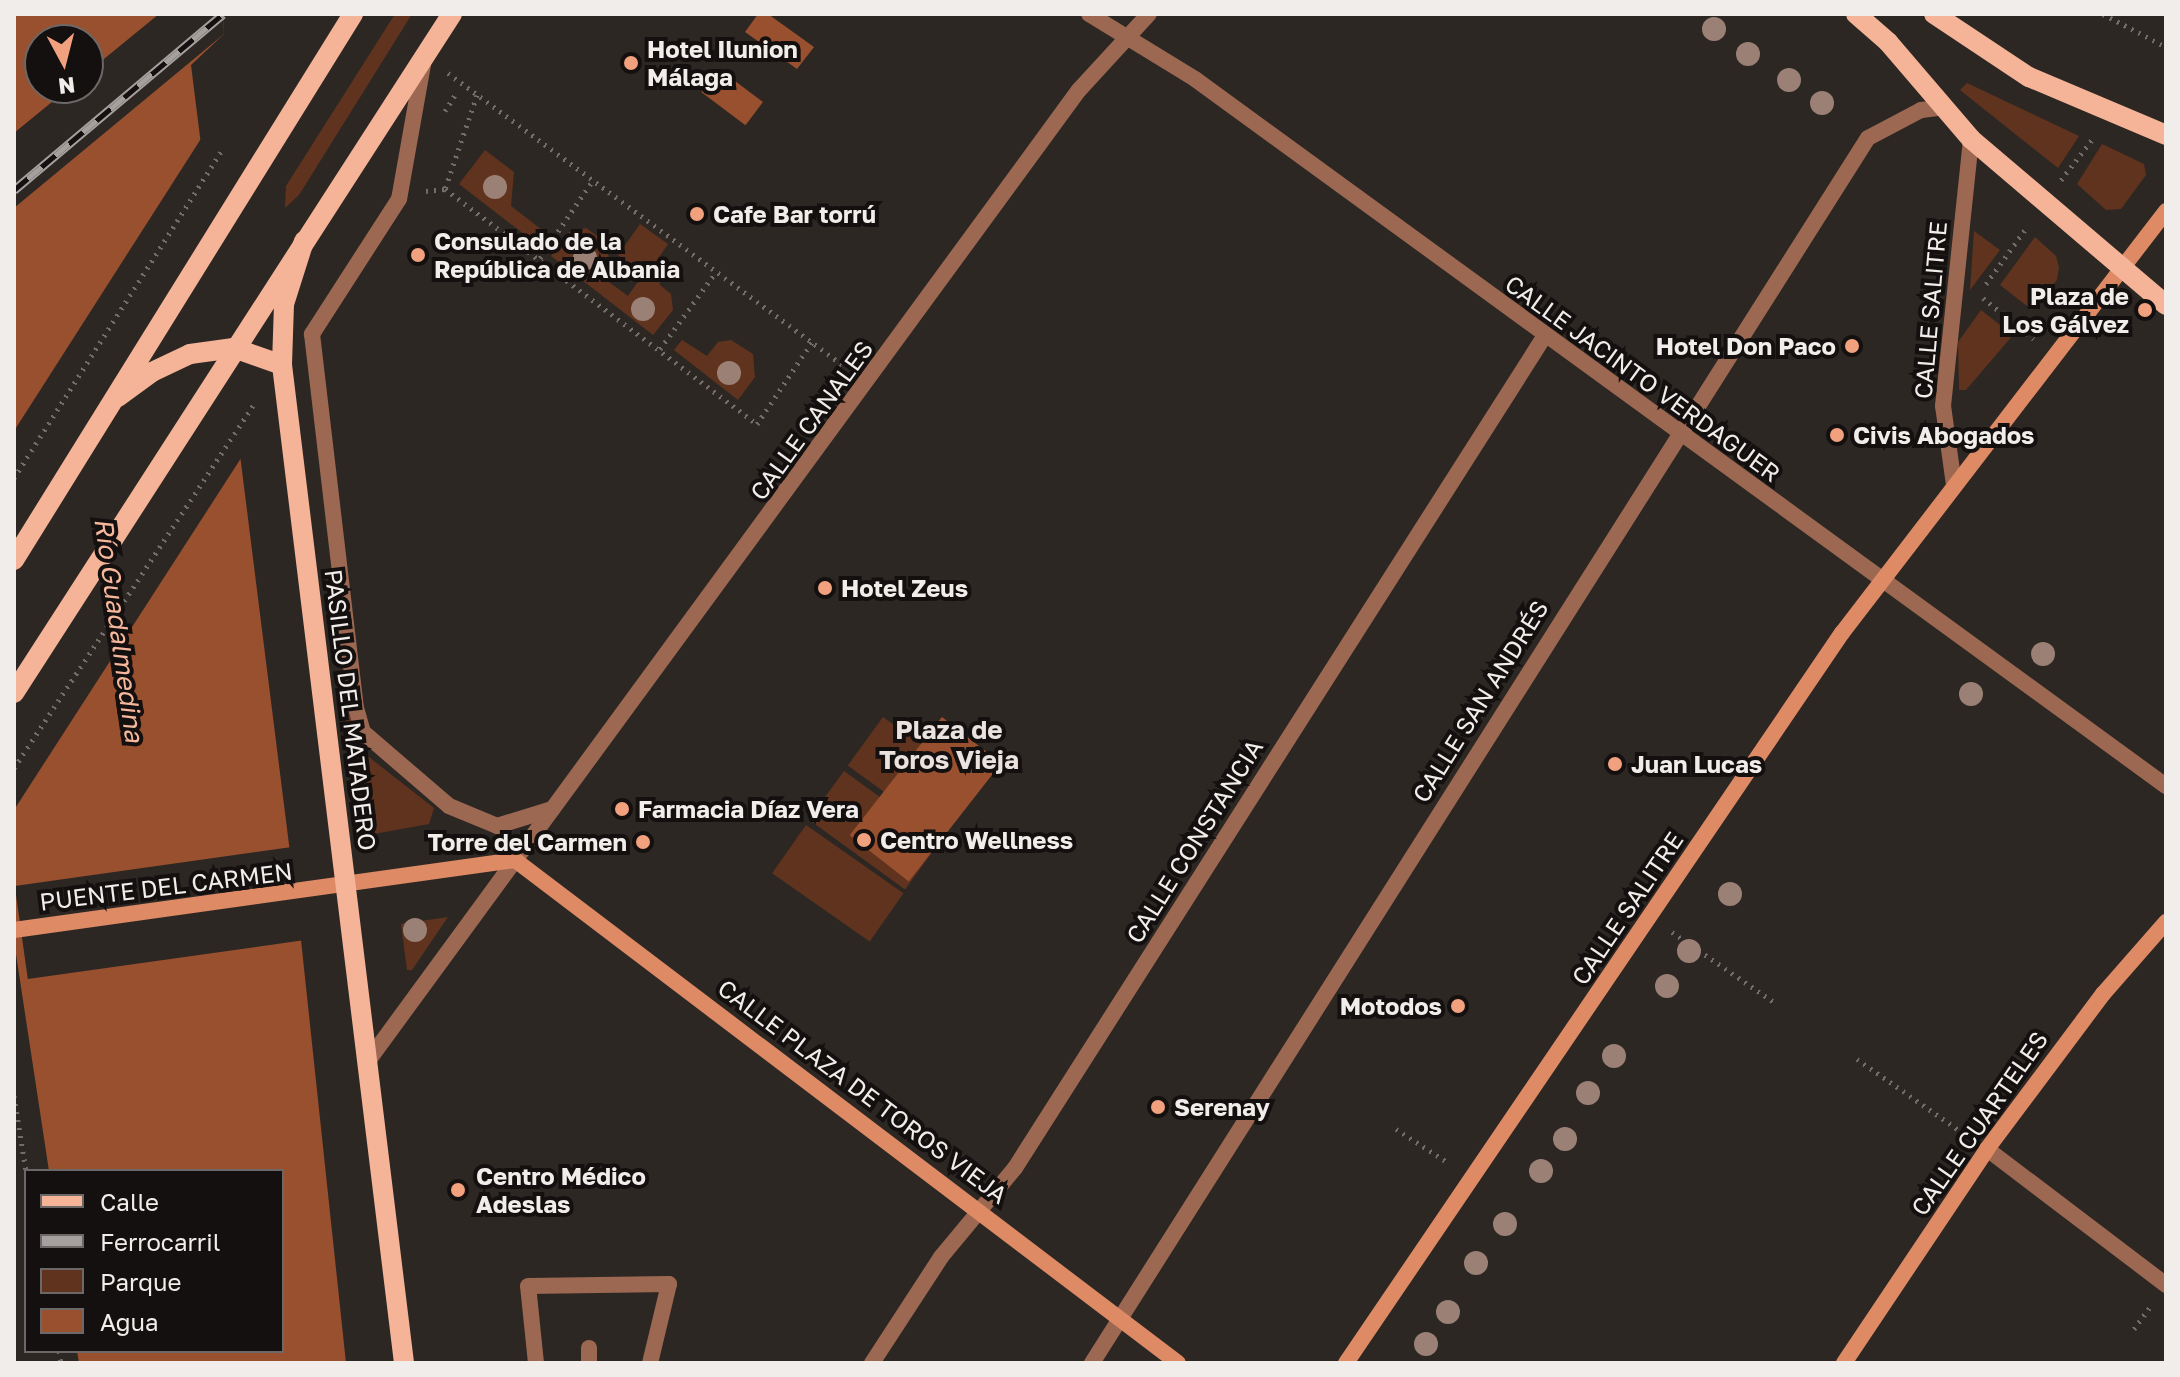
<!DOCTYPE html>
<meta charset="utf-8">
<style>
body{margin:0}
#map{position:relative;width:2180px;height:1377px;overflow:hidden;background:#2d2724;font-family:"Golos Text",sans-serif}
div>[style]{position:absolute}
.green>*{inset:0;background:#60331e;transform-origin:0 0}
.water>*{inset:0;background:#99502e;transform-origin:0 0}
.pier>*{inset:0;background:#2d2724;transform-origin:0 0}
.path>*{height:5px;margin-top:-2.5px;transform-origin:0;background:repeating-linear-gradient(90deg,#726d6a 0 2px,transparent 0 8px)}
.lane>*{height:16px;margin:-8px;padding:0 8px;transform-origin:8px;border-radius:8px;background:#9c6851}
.street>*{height:16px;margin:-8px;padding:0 8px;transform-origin:8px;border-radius:8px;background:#9c6851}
.secondary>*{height:16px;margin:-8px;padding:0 8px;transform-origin:8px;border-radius:8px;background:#de8a65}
.primary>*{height:20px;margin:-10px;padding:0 10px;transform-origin:10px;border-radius:10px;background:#f5b497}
.rail>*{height:9px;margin-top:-4.5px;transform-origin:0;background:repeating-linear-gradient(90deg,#13100f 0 18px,#a5a09e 0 36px);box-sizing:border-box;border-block:2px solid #a5a09e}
.trees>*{width:24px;height:24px;margin:-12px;border-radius:50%;background:#9b8175}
.dots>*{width:22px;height:22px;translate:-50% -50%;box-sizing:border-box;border:4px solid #13100f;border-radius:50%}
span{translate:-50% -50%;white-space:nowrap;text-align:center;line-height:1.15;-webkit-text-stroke:8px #13100f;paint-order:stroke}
.poi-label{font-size:24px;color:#f1edeb;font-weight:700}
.left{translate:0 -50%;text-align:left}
.right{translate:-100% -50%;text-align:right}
.street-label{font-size:24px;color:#f1edeb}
.water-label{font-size:26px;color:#f7b79c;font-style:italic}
.neighbourhood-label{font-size:26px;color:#eae2de;font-weight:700}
.frame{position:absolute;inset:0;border:16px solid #f1edeb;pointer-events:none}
.legend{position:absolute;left:24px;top:1169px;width:260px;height:184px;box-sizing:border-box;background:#13100f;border:2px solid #6c6867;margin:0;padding:10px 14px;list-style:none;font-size:24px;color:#f1edeb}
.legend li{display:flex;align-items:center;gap:16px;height:40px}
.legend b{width:40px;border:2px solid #6c6867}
.north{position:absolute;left:24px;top:24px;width:80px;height:80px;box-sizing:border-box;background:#13100f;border:2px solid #6c6867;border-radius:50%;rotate:173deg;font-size:22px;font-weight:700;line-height:32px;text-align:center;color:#f1edeb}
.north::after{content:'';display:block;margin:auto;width:28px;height:36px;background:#f1a17d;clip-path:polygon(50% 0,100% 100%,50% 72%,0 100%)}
</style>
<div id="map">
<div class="green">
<i style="clip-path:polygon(395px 14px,412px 14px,299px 195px,285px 208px,286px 186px)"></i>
<i style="clip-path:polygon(1967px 83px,2079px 136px,2058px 168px,1960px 90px)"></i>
<i style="clip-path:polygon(2102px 144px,2144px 164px,2146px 175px,2121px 209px,2106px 210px,2077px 184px)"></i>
<i style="clip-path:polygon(485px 150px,514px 172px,511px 206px,546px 233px,538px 245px,459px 184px)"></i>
<i style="clip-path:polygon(640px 224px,668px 244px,658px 259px,671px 268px,659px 284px,671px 294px,673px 310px,653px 335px,551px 256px,569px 232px,586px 228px,606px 242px,609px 259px,598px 274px,628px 296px,637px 283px,650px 278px,618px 255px)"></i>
<i style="clip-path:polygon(1974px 231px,2000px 250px,1970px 290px)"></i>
<i style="clip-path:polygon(2035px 237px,2056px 256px,2059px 267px,2057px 280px,2032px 310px,2000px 285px)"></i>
<i style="clip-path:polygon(1981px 310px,2013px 335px,1966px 390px,1959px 390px,1958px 342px)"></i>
<i style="clip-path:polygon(682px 340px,707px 356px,718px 342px,731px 340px,753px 354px,755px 377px,738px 400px,674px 350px)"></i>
<i style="clip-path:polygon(345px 714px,351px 716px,354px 737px,365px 754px,434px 808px,429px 824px,368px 835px,354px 791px)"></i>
<i style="left:883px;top:717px;width:119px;height:60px;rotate:36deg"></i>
<i style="left:844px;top:771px;width:119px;height:60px;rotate:36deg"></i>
<i style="left:806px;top:825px;width:119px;height:59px;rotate:35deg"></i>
<i style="clip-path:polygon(448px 917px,412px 970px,407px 970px,401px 924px)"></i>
</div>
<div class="water">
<i style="clip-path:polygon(evenodd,14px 14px,223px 14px,224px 34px,191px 65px,301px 940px,346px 1363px,79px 1363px,77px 1351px,282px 1351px,282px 1171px,49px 1171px,14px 941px,14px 14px,40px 40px,88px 40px,88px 88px,40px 88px,40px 40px)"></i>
<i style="clip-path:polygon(758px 14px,768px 14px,814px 47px,797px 69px,745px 32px)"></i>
<i style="left:719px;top:69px;width:55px;height:29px;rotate:37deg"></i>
<i style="left:942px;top:717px;width:75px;height:150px;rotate:38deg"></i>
</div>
<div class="pier">
<i style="clip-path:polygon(159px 14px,223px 14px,224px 34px,14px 208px,14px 133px,69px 88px,88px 88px,88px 72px)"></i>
<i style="clip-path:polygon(204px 134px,245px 452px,14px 810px,14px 431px)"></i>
<i style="left:292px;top:847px;width:94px;height:280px;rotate:82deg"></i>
</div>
<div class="path">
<i style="left:2103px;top:14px;width:71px;rotate:27.6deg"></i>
<i style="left:448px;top:73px;width:494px;rotate:36.5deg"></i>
<i style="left:477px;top:95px;width:99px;rotate:108.8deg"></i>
<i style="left:445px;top:189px;width:391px;rotate:37deg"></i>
<i style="left:757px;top:424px;width:99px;rotate:-56.1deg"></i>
<i style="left:445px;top:111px;width:19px;rotate:-58deg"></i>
<i style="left:2061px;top:180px;width:54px;rotate:-52.5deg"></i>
<i style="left:426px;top:191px;width:19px;rotate:-6deg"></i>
<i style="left:540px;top:258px;width:94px;rotate:-55.8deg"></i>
<i style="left:1986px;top:284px;width:70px;rotate:-54.3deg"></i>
<i style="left:1983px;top:298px;width:65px;rotate:38.8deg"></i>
<i style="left:660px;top:349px;width:95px;rotate:-54deg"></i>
<i style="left:14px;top:478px;width:390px;rotate:-57.6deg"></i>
<i style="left:14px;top:768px;width:438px;rotate:-56.6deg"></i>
<i style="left:1672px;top:932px;width:124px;rotate:34.5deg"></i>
<i style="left:1857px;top:1059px;width:133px;rotate:34.9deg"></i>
<i style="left:14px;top:1096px;width:76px;rotate:80.9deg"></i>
<i style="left:1396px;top:1129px;width:63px;rotate:32.7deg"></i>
<i style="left:2134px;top:1329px;width:26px;rotate:-54deg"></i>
<i style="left:59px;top:1351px;width:12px;rotate:81deg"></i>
</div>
<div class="lane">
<i style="left:424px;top:59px;width:142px;rotate:100.1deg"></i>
<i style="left:399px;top:199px;width:161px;rotate:122.8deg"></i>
<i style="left:312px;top:334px;width:377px;rotate:83.3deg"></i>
<i style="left:356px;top:708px;width:25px;rotate:74deg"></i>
<i style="left:363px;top:732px;width:113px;rotate:40.7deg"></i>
<i style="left:449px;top:806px;width:52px;rotate:22.6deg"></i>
<i style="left:497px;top:826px;width:58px;rotate:-17.2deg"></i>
</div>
<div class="street">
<i style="left:1089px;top:14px;width:124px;rotate:31.5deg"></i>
<i style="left:1195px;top:79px;width:1201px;rotate:36.06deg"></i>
<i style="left:1954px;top:485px;width:80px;rotate:-97.9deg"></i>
<i style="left:1943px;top:406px;width:268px;rotate:-84deg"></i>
<i style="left:368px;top:1061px;width:1203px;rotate:-53.79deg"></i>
<i style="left:1079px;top:90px;width:103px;rotate:-47.4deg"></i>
<i style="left:1987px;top:1149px;width:225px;rotate:37.2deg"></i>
<i style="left:589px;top:1348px;width:15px;rotate:90deg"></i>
<i style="left:536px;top:1363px;width:77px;rotate:-95.9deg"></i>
<i style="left:528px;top:1286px;width:141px;rotate:-0.8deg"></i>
<i style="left:669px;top:1284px;width:81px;rotate:103.5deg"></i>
<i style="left:872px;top:1363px;width:126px;rotate:-56.9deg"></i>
<i style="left:941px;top:1257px;width:116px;rotate:-50.3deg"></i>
<i style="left:1015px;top:1168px;width:985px;rotate:-57.52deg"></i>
<i style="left:1092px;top:1363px;width:1450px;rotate:-57.65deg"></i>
<i style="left:1868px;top:138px;width:60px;rotate:-27.8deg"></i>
<i style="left:1921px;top:110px;width:23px;rotate:-7deg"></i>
</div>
<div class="secondary">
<i style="left:14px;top:930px;width:506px;rotate:-7.95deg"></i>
<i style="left:515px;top:860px;width:832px;rotate:37.19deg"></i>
<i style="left:1346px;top:1363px;width:883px;rotate:-55.81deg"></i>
<i style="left:1842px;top:633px;width:532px;rotate:-52.48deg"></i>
<i style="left:1844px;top:1363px;width:257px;rotate:-56.2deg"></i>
<i style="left:1987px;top:1149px;width:194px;rotate:-53.2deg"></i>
<i style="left:2103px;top:994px;width:96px;rotate:-48.8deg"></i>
</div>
<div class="primary">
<i style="left:1856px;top:14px;width:43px;rotate:41.2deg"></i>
<i style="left:1888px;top:42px;width:128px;rotate:49.4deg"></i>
<i style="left:1971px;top:139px;width:256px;rotate:40.4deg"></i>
<i style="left:1934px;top:14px;width:114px;rotate:33.6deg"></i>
<i style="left:2029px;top:77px;width:149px;rotate:22.9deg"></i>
<i style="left:304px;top:241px;width:66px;rotate:107.6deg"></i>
<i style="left:284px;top:304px;width:61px;rotate:91.9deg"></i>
<i style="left:282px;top:365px;width:1005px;rotate:83.03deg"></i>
<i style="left:118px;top:397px;width:42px;rotate:-36.3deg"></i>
<i style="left:152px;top:372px;width:42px;rotate:-25.3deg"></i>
<i style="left:190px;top:354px;width:44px;rotate:-7.8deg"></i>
<i style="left:234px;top:348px;width:51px;rotate:19.5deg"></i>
<i style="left:14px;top:560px;width:643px;rotate:-58.16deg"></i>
<i style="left:14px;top:693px;width:808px;rotate:-57.18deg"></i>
</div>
<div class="rail">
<i style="left:14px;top:190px;width:273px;rotate:-40.1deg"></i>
</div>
<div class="trees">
<i style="left:1714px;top:29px"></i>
<i style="left:1748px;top:54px"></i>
<i style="left:1789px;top:80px"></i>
<i style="left:1822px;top:103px"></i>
<i style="left:495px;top:187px"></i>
<i style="left:585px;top:258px"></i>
<i style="left:643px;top:309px"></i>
<i style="left:729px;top:373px"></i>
<i style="left:2043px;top:654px"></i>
<i style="left:1971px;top:694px"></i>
<i style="left:1730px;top:894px"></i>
<i style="left:415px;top:930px"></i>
<i style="left:1689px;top:951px"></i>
<i style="left:1667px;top:986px"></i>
<i style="left:1614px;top:1056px"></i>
<i style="left:1588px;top:1093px"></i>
<i style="left:1565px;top:1139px"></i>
<i style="left:1541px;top:1171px"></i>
<i style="left:1505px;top:1224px"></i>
<i style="left:1476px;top:1263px"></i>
<i style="left:1448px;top:1312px"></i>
<i style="left:1426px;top:1344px"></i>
</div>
<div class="dots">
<i style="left:631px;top:63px;background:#f1a17d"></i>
<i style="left:697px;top:214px;background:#f1a17d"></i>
<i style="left:418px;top:255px;background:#f1a17d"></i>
<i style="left:2145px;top:310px;background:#f1a17d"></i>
<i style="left:1852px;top:346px;background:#f1a17d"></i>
<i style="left:1837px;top:435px;background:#f1a17d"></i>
<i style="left:825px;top:588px;background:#f1a17d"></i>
<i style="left:1615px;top:764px;background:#f1a17d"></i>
<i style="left:622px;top:809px;background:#f1a17d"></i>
<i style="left:864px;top:840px;background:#f1a17d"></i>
<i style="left:643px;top:842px;background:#f1a17d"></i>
<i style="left:1458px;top:1006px;background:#f1a17d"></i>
<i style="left:1158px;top:1107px;background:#f1a17d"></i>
<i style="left:458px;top:1190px;background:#f1a17d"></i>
</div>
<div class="poi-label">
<span class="left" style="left:647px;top:63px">Hotel Ilunion<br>Málaga</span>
<span class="left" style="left:713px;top:214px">Cafe Bar torrú</span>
<span class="left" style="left:434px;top:255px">Consulado de la<br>República de Albania</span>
<span class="right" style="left:2129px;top:310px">Plaza de<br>Los Gálvez</span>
<span class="right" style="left:1836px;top:346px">Hotel Don Paco</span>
<span class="left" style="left:1853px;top:435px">Civis Abogados</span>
<span class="left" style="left:841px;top:588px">Hotel Zeus</span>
<span class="left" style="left:1631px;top:764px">Juan Lucas</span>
<span class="left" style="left:638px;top:809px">Farmacia Díaz Vera</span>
<span class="left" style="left:880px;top:840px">Centro Wellness</span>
<span class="right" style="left:627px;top:842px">Torre del Carmen</span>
<span class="right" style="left:1442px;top:1006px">Motodos</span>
<span class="left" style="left:1174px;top:1107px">Serenay</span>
<span class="left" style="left:476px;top:1190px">Centro Médico<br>Adeslas</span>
</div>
<div class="street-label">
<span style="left:1930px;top:310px;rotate:-85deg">CALLE SALITRE</span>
<span style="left:1643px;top:378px;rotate:36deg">CALLE JACINTO VERDAGUER</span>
<span style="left:811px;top:420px;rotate:-54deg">CALLE CANALES</span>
<span style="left:1480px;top:701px;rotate:-58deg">CALLE SAN ANDRÉS</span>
<span style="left:351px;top:710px;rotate:83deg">PASILLO DEL MATADERO</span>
<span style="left:1194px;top:841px;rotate:-58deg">CALLE CONSTANCIA</span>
<span style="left:166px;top:886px;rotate:-7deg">PUENTE DEL CARMEN</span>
<span style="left:1627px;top:908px;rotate:-56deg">CALLE SALITRE</span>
<span style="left:863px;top:1091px;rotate:37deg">CALLE PLAZA DE TOROS VIEJA</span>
<span style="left:1979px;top:1123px;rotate:-55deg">CALLE CUARTELES</span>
</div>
<div class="water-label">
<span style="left:119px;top:630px;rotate:82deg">Río Guadalmedina</span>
</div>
<div class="neighbourhood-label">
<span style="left:949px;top:745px">Plaza de<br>Toros Vieja</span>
</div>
<div class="frame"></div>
<ul class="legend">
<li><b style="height:10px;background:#f5b497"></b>Calle</li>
<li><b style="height:10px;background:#a5a09e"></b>Ferrocarril</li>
<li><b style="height:22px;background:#60331e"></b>Parque</li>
<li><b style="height:22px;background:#99502e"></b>Agua</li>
</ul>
<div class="north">N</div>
</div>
